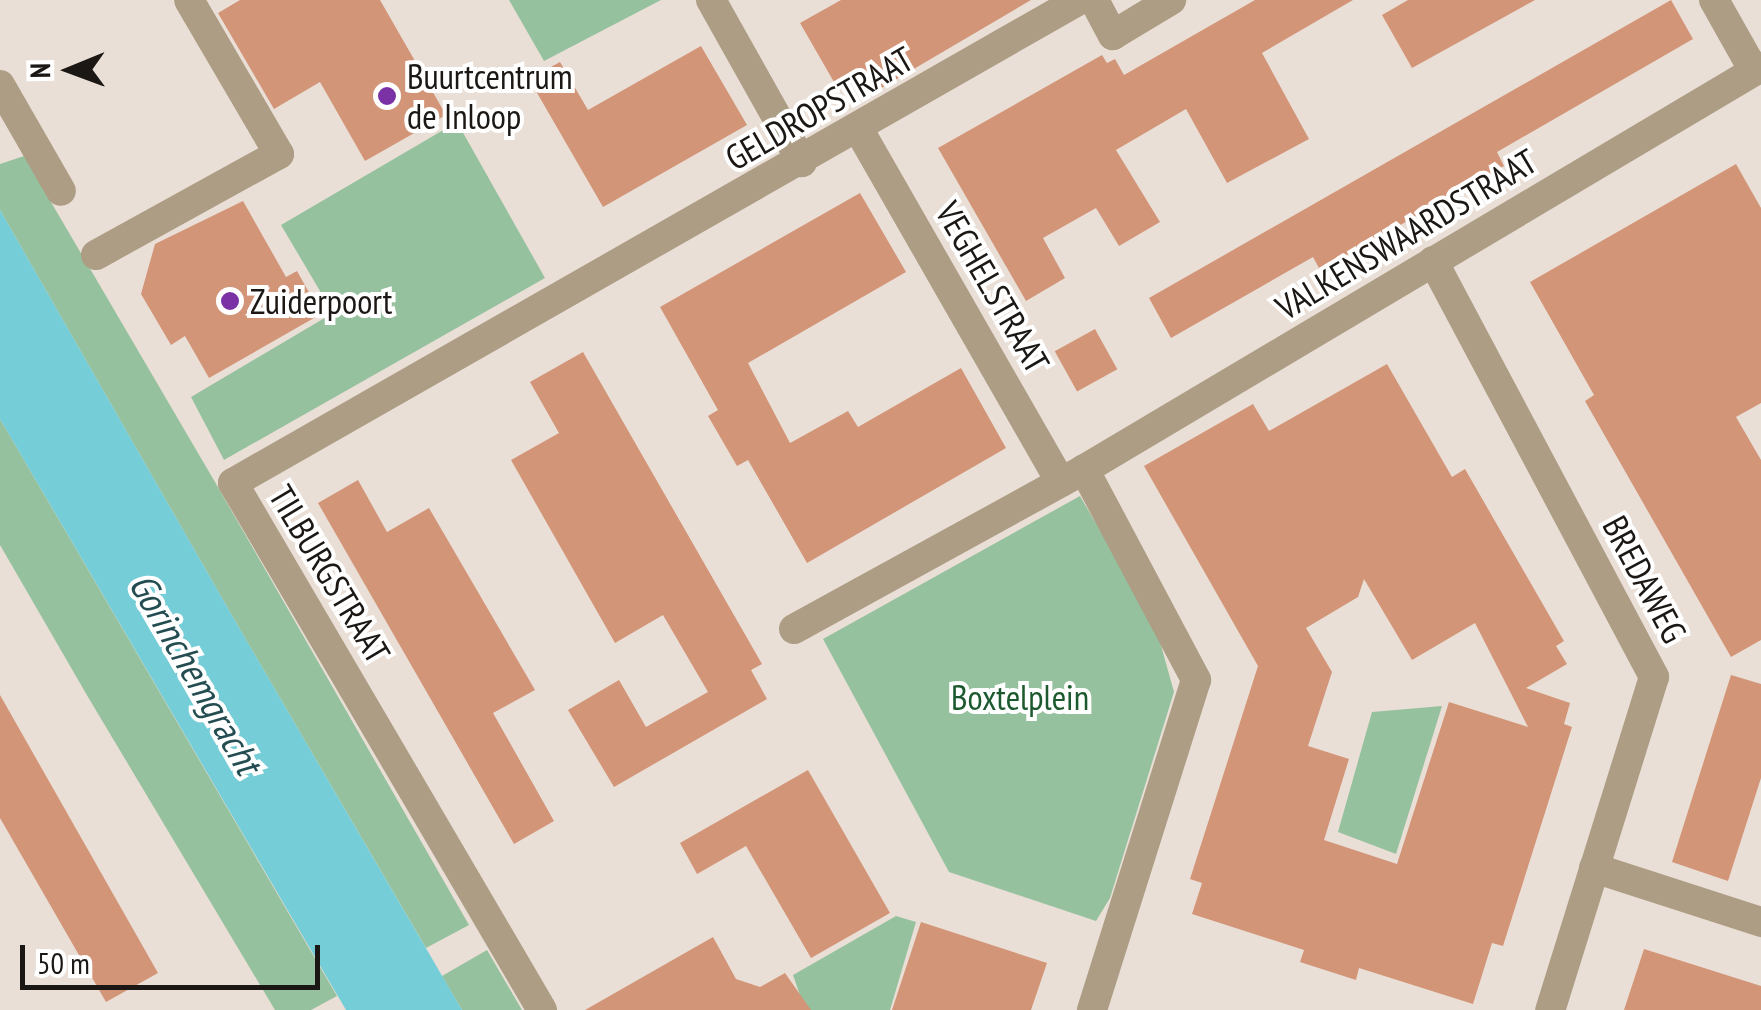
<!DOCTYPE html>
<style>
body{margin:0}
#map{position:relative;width:1761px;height:1010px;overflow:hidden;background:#eadfd6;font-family:"PT Sans Narrow",sans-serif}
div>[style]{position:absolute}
.green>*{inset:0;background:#96c19e}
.water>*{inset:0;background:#75cdd7}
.building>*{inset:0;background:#d39578;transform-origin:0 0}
.minor>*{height:30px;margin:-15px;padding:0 15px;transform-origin:15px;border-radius:15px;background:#ac9d84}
.dots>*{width:28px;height:28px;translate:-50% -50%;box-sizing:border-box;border:5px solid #fff;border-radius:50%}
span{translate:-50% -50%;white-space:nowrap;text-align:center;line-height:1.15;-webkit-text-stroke:8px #fff;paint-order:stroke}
.poi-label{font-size:35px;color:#1b1714}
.left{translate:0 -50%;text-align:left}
.street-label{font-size:35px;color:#1b1714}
.park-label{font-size:35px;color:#1d592e}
.water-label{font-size:38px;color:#244d51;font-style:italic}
.north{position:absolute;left:20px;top:20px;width:100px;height:100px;-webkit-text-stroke:8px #fff;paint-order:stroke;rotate:269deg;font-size:28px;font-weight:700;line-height:40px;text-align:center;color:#1b1714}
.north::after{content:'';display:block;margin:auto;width:35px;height:45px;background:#1b1714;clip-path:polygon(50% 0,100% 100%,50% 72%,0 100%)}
.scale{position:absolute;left:20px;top:945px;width:300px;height:45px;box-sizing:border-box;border:5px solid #1b1714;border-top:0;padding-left:12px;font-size:30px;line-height:35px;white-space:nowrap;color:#1b1714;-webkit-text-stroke:8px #fff;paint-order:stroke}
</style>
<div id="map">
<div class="green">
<i style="clip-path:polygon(509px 0,661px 0,544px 61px)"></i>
<i style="clip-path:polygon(457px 122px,545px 278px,224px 460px,191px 397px,333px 313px,281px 225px)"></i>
<i style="clip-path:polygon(24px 156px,215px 482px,469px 925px,426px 948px,234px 619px,0 210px,0 164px)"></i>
<i style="clip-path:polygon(0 419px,337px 996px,311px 1010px,275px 1010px,88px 697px,0 545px)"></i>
<i style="clip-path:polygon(1080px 496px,1155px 624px,1174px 692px,1110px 898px,1096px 921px,949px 872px,823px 639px)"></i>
<i style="clip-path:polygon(1442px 706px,1396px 854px,1338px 832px,1372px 712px)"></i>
<i style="clip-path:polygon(896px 916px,916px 922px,890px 1010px,805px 1010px,793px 975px)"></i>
<i style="clip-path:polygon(487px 950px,522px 1010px,462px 1010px,442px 976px)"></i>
</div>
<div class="water">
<i style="clip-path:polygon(0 210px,234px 619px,462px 1010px,346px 1010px,0 419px)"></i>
</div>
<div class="building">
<i style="clip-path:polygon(240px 0,380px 0,446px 115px,365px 161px,320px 82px,274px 109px,218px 13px)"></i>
<i style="clip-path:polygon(841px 0,1031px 0,878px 90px,870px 75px,838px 89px,800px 23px)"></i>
<i style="clip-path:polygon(1255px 0,1353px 0,1262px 53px,1309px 139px,1227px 183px,1186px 109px,1116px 150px,1160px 222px,1119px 246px,1096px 208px,1043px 238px,1065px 278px,1026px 301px,938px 148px,1102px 55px,1107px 63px,1115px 59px,1124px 75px)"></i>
<i style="clip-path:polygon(1408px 0,1535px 0,1412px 68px,1382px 15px)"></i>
<i style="clip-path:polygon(1671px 0,1693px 39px,1497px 152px,1504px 166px,1395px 228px,1320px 270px,1313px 257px,1171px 338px,1149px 298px)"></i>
<i style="clip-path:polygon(701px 46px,747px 125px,603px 207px,529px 79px,560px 62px,588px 110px)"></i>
<i style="clip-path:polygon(1736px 164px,1761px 208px,1761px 403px,1736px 417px,1761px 460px,1761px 640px,1731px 657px,1585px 401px,1594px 395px,1530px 282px)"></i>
<i style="clip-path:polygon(860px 193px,906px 272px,748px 363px,790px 443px,848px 411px,858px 427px,961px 368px,1006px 448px,807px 563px,748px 460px,737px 466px,708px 416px,718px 410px,660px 307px)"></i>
<i style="clip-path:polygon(243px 201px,286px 277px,297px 271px,321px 314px,209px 378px,185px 336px,171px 345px,141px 294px,155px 244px)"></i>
<i style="left:1095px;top:329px;width:46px;height:46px;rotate:61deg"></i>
<i style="clip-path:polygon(583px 352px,762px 664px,751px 670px,767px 699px,614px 787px,568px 710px,619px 680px,646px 727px,708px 692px,663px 615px,615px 643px,511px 460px,559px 433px,530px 382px)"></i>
<i style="clip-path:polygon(evenodd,1387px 364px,1452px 477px,1465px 469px,1564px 641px,1556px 646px,1567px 664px,1526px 688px,1570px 703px,1564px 724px,1572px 727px,1503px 946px,1492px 943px,1473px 1004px,1359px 968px,1356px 980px,1300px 962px,1304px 950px,1192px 914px,1202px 883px,1190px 879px,1258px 666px,1144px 466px,1253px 404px,1269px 431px,1387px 364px,1364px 579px,1412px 660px,1475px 623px,1528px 727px,1449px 702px,1397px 864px,1324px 840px,1349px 759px,1308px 746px,1332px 672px,1306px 628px,1358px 597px,1364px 579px)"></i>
<i style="clip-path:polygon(358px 480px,387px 532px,429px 508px,535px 690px,493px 713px,554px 821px,514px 844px,318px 503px)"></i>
<i style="clip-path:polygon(1731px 675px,1761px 684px,1761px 778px,1728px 881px,1672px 862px)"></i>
<i style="clip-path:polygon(0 695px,158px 973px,106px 1002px,0 818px)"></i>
<i style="clip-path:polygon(808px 770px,890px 913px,811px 958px,746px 846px,697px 874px,680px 843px)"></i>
<i style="clip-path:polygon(921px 922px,1047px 963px,1031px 1010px,892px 1010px)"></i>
<i style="clip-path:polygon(713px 937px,736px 979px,760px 987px,785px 973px,811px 1010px,585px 1010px)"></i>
<i style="clip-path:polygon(1644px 949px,1761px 986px,1761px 1010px,1624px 1010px)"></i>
</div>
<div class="minor">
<i style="left:711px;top:0;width:186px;rotate:60.7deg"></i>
<i style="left:1094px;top:0;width:40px;rotate:62deg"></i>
<i style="left:1113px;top:35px;width:68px;rotate:-31.1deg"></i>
<i style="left:1714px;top:0;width:81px;rotate:60.6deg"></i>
<i style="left:0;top:85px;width:122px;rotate:60.1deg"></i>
<i style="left:859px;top:130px;width:406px;rotate:60.2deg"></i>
<i style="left:96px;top:255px;width:209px;rotate:-28.9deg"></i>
<i style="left:279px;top:154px;width:178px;rotate:-120.3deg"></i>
<i style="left:1433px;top:261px;width:471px;rotate:62deg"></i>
<i style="left:1654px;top:677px;width:349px;rotate:107.3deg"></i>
<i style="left:1084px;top:469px;width:239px;rotate:62deg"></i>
<i style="left:1196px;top:680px;width:346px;rotate:107.5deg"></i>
<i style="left:794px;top:629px;width:338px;rotate:-28.8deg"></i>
<i style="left:1090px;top:466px;width:781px;rotate:-30.74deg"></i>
<i style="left:1594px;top:868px;width:176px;rotate:17.9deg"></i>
<i style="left:542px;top:1010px;width:611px;rotate:-120.38deg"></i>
<i style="left:233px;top:483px;width:974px;rotate:-29.72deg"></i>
</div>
<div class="dots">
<i style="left:387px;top:96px;background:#7a32a5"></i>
<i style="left:230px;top:301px;background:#7a32a5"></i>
</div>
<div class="poi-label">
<span class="left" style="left:407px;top:96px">Buurtcentrum<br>de Inloop</span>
<span class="left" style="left:250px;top:301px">Zuiderpoort</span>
</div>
<div class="street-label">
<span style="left:819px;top:108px;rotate:-30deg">GELDROPSTRAAT</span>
<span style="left:1406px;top:234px;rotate:-31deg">VALKENSWAARDSTRAAT</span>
<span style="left:993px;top:287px;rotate:60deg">VEGHELSTRAAT</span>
<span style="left:330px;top:574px;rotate:59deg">TILBURGSTRAAT</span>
<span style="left:1645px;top:579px;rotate:62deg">BREDAWEG</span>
</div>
<div class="park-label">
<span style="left:1020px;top:697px">Boxtelplein</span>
</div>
<div class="water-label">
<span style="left:196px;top:673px;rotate:60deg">Gorinchemgracht</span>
</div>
<div class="north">N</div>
<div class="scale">50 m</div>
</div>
